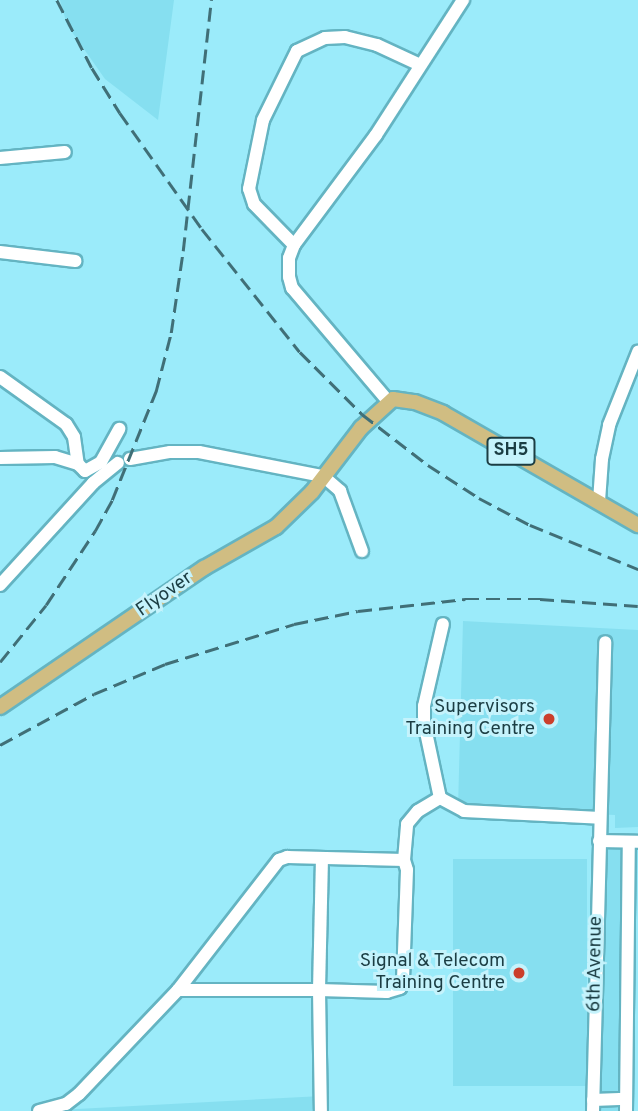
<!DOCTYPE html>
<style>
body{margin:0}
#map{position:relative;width:638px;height:1111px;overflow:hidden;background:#9bebfa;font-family:Overpass,sans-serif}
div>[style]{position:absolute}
.built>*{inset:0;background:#86dff0;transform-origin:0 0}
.roads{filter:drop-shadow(2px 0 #64b4c2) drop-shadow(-2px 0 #64b4c2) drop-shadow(0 2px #64b4c2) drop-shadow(0 -2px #64b4c2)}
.minor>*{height:12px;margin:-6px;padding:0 6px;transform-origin:6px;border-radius:6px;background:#fff}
.major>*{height:14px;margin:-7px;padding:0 7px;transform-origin:7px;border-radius:7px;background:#d0bd82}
.rail>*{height:2.5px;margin-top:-1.25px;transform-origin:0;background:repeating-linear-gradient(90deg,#406f77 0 14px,transparent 0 21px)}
.dots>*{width:19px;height:19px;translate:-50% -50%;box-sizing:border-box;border:4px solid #c5f3fc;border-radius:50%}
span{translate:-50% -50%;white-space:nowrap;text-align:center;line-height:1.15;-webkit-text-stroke:6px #c5f3fc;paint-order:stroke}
.shield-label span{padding:2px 5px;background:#c5f3fc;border:2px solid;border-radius:5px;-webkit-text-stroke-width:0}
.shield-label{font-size:18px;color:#1b3d43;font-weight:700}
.street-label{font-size:19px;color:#1b3d43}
.poi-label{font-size:19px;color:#1b3d43}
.right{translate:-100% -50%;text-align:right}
</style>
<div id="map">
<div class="built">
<i style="clip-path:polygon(60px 0,174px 0,158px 120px,105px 79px,67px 25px)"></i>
<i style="clip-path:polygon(463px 621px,638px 630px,638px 827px,615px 828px,615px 815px,458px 808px)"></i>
<i style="left:608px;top:849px;width:30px;height:262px;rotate:2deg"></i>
<i style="left:453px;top:859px;width:134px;height:227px"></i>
<i style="clip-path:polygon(322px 1096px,323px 1111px,39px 1111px)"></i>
</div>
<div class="roads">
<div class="minor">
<i style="left:0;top:158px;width:65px;rotate:-5.3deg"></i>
<i style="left:294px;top:245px;width:57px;rotate:-134.3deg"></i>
<i style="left:254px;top:204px;width:16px;rotate:-108deg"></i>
<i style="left:249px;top:189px;width:70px;rotate:-78.5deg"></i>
<i style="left:263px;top:120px;width:77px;rotate:-63.8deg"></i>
<i style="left:297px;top:51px;width:31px;rotate:-25deg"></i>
<i style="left:325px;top:38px;width:20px;rotate:-3deg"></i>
<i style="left:345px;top:37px;width:33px;rotate:14deg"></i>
<i style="left:377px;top:45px;width:47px;rotate:24.9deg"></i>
<i style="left:0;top:252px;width:76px;rotate:6.8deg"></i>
<i style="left:0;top:377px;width:81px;rotate:35.5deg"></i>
<i style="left:66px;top:424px;width:15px;rotate:58deg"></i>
<i style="left:74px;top:437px;width:27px;rotate:82deg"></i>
<i style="left:78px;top:464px;width:10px;rotate:45deg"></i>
<i style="left:85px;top:471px;width:18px;rotate:-29deg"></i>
<i style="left:101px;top:462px;width:38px;rotate:-61deg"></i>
<i style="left:388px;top:401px;width:148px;rotate:-130.3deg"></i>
<i style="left:292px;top:288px;width:11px;rotate:-105deg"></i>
<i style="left:289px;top:277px;width:19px;rotate:-90deg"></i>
<i style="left:289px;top:258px;width:14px;rotate:-69deg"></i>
<i style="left:294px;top:245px;width:137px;rotate:-53.3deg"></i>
<i style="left:376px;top:135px;width:161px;rotate:-57.2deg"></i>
<i style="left:0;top:458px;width:55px;rotate:-1deg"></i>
<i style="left:55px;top:457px;width:24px;rotate:17deg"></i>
<i style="left:130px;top:459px;width:41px;rotate:-9.9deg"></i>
<i style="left:170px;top:452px;width:29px"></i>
<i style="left:199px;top:452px;width:126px;rotate:11deg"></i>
<i style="left:323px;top:476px;width:23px;rotate:41deg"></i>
<i style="left:340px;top:491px;width:64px;rotate:69.9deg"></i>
<i style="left:599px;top:501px;width:42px;rotate:-85.9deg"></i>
<i style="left:602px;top:459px;width:35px;rotate:-78deg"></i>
<i style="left:609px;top:425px;width:79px;rotate:-68.3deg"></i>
<i style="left:0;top:585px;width:138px;rotate:-47.6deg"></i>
<i style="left:93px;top:483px;width:32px;rotate:-39deg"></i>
<i style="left:440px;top:798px;width:77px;rotate:-102deg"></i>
<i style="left:424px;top:723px;width:17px;rotate:-90deg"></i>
<i style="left:424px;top:706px;width:84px;rotate:-77deg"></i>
<i style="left:599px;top:841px;width:39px;rotate:1deg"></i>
<i style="left:404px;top:860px;width:36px;rotate:-85deg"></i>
<i style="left:407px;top:824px;width:17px;rotate:-50deg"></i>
<i style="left:418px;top:811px;width:26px;rotate:-31deg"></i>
<i style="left:440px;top:798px;width:27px;rotate:28deg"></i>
<i style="left:464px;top:811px;width:136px;rotate:2.9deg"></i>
<i style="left:178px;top:990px;width:165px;rotate:-52.2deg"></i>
<i style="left:279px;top:860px;width:9px;rotate:-21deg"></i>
<i style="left:287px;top:857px;width:117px;rotate:1.5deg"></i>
<i style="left:404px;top:860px;width:10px;rotate:73deg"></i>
<i style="left:407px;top:870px;width:109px;rotate:92.1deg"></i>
<i style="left:403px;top:979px;width:9px;rotate:108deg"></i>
<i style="left:400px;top:988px;width:14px;rotate:163deg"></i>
<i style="left:387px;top:992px;width:68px;rotate:-178.3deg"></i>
<i style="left:319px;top:990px;width:121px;rotate:89.1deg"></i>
<i style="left:593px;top:1100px;width:33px;rotate:-2deg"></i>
<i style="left:39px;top:1111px;width:28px;rotate:-15deg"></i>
<i style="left:66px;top:1104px;width:16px;rotate:-38deg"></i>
<i style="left:79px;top:1094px;width:144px;rotate:-46.4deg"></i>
<i style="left:178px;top:990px;width:141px"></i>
<i style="left:319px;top:990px;width:132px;rotate:-88.7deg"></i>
<i style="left:593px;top:1111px;width:469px;rotate:-88.5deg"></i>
<i style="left:626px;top:1111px;width:269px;rotate:-89.4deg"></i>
</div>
<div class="major">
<i style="left:0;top:707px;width:247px;rotate:-34.3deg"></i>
<i style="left:204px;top:568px;width:83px;rotate:-29.7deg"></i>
<i style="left:276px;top:527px;width:50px;rotate:-44.2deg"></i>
<i style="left:312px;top:492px;width:81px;rotate:-52.6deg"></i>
<i style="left:361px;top:428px;width:43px;rotate:-42.2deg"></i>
<i style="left:393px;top:399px;width:22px;rotate:8deg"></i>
<i style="left:415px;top:402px;width:30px;rotate:21deg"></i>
<i style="left:443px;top:413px;width:225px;rotate:29.9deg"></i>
</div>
</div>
<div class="rail">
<i style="left:57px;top:0;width:76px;rotate:62.8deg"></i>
<i style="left:92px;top:68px;width:53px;rotate:58.1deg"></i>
<i style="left:120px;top:113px;width:142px;rotate:54.7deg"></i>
<i style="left:202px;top:229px;width:157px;rotate:51.5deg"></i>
<i style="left:300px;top:352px;width:88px;rotate:45deg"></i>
<i style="left:362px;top:414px;width:83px;rotate:37.7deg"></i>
<i style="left:428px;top:465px;width:61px;rotate:32.9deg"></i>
<i style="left:479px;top:498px;width:58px;rotate:27.9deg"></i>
<i style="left:530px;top:525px;width:117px;rotate:22.2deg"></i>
<i style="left:0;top:662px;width:73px;rotate:-51.1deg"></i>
<i style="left:46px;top:605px;width:89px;rotate:-56.5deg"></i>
<i style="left:95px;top:531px;width:35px;rotate:-61deg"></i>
<i style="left:112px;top:500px;width:118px;rotate:-68deg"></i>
<i style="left:156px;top:391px;width:60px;rotate:-75.5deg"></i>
<i style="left:171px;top:333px;width:83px;rotate:-81.7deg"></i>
<i style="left:183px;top:251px;width:253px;rotate:-83.6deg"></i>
<i style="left:0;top:745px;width:107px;rotate:-28.5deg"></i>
<i style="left:94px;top:694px;width:77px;rotate:-22.9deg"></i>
<i style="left:165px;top:664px;width:135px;rotate:-17.2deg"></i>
<i style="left:294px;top:624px;width:65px;rotate:-11.5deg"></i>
<i style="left:358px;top:611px;width:108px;rotate:-6.4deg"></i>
<i style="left:465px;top:599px;width:75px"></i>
<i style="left:540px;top:599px;width:98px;rotate:4.1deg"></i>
</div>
<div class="dots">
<i style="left:549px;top:719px;background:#cb3f2c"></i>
<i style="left:519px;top:973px;background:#cb3f2c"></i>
</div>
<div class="shield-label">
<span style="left:511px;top:451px">SH5</span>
</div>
<div class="street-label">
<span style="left:165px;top:595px;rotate:-35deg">Flyover</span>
<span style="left:596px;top:964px;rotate:-89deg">6th Avenue</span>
</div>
<div class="poi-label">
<span class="right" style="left:535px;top:719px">Supervisors<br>Training Centre</span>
<span class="right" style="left:505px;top:973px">Signal &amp; Telecom<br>Training Centre</span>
</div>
</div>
